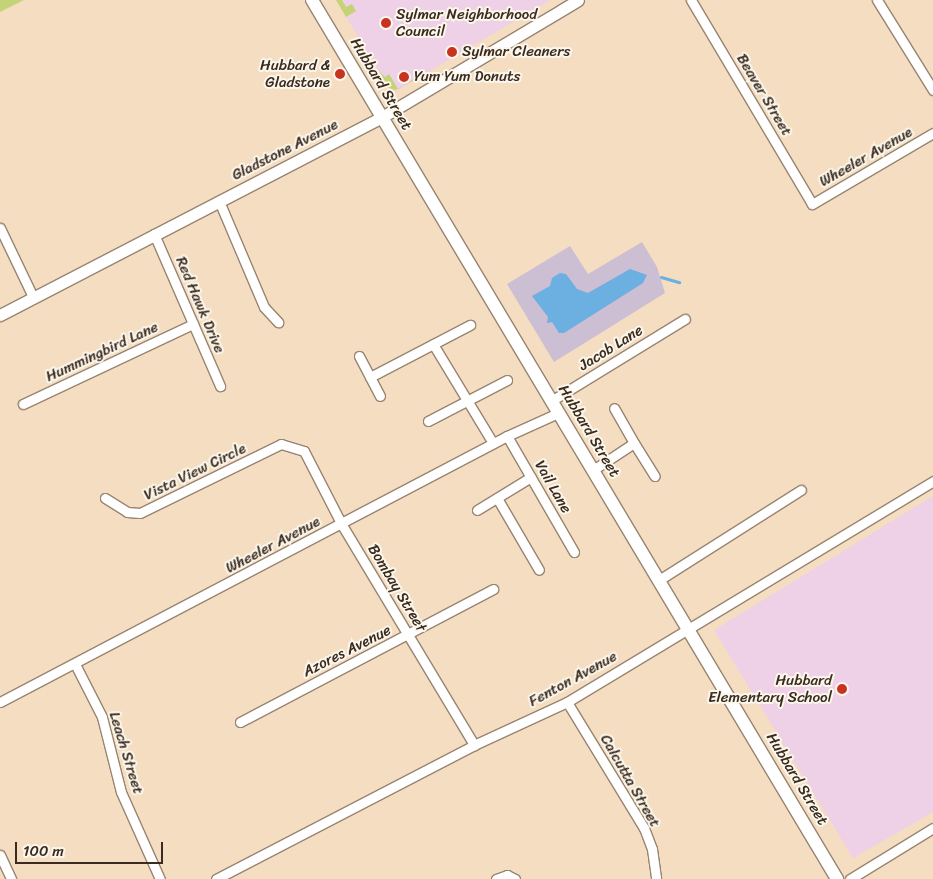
<!DOCTYPE html>
<style>
body{margin:0}
#map{position:relative;width:933px;height:879px;overflow:hidden;background:#f5ddc2;font-family:Sriracha,sans-serif}
div>[style]{position:absolute}
.built>*{inset:0;background:#eed0e7}
.industrial>*{inset:0;background:#ccbed3}
.green>*{inset:0;background:#c4d375}
.water>*{inset:0;background:#6cafe1}
.stream>*{height:3px;margin:-1.5px;padding:0 1.5px;transform-origin:1.5px;border-radius:1.5px;background:#6cafe1}
.roads{filter:drop-shadow(1px 0 #988470) drop-shadow(-1px 0 #988470) drop-shadow(0 1px #988470) drop-shadow(0 -1px #988470)}
.minor>*{height:9px;margin:-4.5px;padding:0 4.5px;transform-origin:4.5px;border-radius:4.5px;background:#fff}
.tertiary>*{height:11px;margin:-5.5px;padding:0 5.5px;transform-origin:5.5px;border-radius:5.5px;background:#fff}
.secondary>*{height:12px;margin:-6px;padding:0 6px;transform-origin:6px;border-radius:6px;background:#fff}
.dots>*{width:14px;height:14px;translate:-50% -50%;box-sizing:border-box;border:2px solid #fbf7ec;border-radius:50%}
span{translate:-50% -50%;white-space:nowrap;text-align:center;line-height:1.15;-webkit-text-stroke:4px #fbf7ec;paint-order:stroke}
.poi-label{font-size:15px;color:#3b2a1e}
.left{translate:0 -50%;text-align:left}
.right{translate:-100% -50%;text-align:right}
.street-label{font-size:15px;color:#3b2a1e}
.scale{position:absolute;left:15px;top:842px;width:148px;height:22px;box-sizing:border-box;border:2px solid #3b2a1e;border-top:0;padding-left:6px;font-size:15px;line-height:18px;white-space:nowrap;color:#3b2a1e;-webkit-text-stroke:4px #fbf7ec;paint-order:stroke}
</style>
<div id="map">
<div class="built">
<i style="clip-path:polygon(336px 0,550px 0,396px 91px,388px 86px)"></i>
<i style="clip-path:polygon(933px 496px,933px 812px,853px 858px,714px 630px)"></i>
</div>
<div class="industrial">
<i style="clip-path:polygon(642px 242px,657px 267px,665px 293px,554px 362px,507px 284px,570px 246px,588px 274px)"></i>
</div>
<div class="green">
<i style="clip-path:polygon(0 0,24px 0,0 12px)"></i>
<i style="clip-path:polygon(336px 0,342px 0,346px 7px,352px 4px,356px 11px,346px 17px)"></i>
<i style="clip-path:polygon(379px 71px,385px 77px,389px 74px,398px 89px,423px 73px,422px 71px,426px 74px,395px 90px,389px 88px)"></i>
</div>
<div class="water">
<i style="clip-path:polygon(630px 269px,647px 275px,643px 283px,564px 333px,559px 333px,552px 322px,547px 323px,548px 317px,532px 296px,550px 286px,552px 278px,560px 273px,566px 274px,577px 289px,588px 293px)"></i>
</div>
<div class="stream">
<i style="left:661px;top:277px;width:19px;rotate:16deg"></i>
</div>
<div class="roads">
<div class="minor">
<i style="left:691px;top:0;width:237px;rotate:59.3deg"></i>
<i style="left:812px;top:204px;width:140px;rotate:-30.4deg"></i>
<i style="left:877px;top:0;width:106px;rotate:58.1deg"></i>
<i style="left:219px;top:201px;width:115px;rotate:67deg"></i>
<i style="left:264px;top:307px;width:21px;rotate:47deg"></i>
<i style="left:0;top:228px;width:76px;rotate:64.4deg"></i>
<i style="left:154px;top:234px;width:166px;rotate:66.5deg"></i>
<i style="left:433px;top:344px;width:116px;rotate:58.8deg"></i>
<i style="left:359px;top:356px;width:45px;rotate:62.3deg"></i>
<i style="left:370px;top:377px;width:113px;rotate:-27.5deg"></i>
<i style="left:551px;top:401px;width:157px;rotate:-31.5deg"></i>
<i style="left:23px;top:404px;width:188px;rotate:-25.2deg"></i>
<i style="left:428px;top:421px;width:89px;rotate:-27.4deg"></i>
<i style="left:507px;top:436px;width:134px;rotate:60deg"></i>
<i style="left:634px;top:443px;width:39px;rotate:58deg"></i>
<i style="left:593px;top:470px;width:49px;rotate:-33.4deg"></i>
<i style="left:634px;top:443px;width:40px;rotate:-119.7deg"></i>
<i style="left:105px;top:498px;width:26px;rotate:32deg"></i>
<i style="left:127px;top:512px;width:13px;rotate:4deg"></i>
<i style="left:140px;top:513px;width:157px;rotate:-26.1deg"></i>
<i style="left:281px;top:444px;width:24px;rotate:17deg"></i>
<i style="left:304px;top:451px;width:83px;rotate:62.8deg"></i>
<i style="left:342px;top:525px;width:257px;rotate:59deg"></i>
<i style="left:497px;top:498px;width:83px;rotate:59.7deg"></i>
<i style="left:477px;top:510px;width:63px;rotate:-31.4deg"></i>
<i style="left:659px;top:580px;width:168px;rotate:-32.4deg"></i>
<i style="left:75px;top:664px;width:59px;rotate:63deg"></i>
<i style="left:102px;top:717px;width:77px;rotate:75.8deg"></i>
<i style="left:121px;top:792px;width:95px;rotate:65.9deg"></i>
<i style="left:0;top:702px;width:573px;rotate:-27.68deg"></i>
<i style="left:507px;top:436px;width:56px;rotate:-24.3deg"></i>
<i style="left:567px;top:702px;width:148px;rotate:58.6deg"></i>
<i style="left:644px;top:828px;width:22px;rotate:69deg"></i>
<i style="left:652px;top:849px;width:30px;rotate:82deg"></i>
<i style="left:240px;top:722px;width:286px;rotate:-27.7deg"></i>
<i style="left:0;top:855px;width:26px;rotate:65deg"></i>
<i style="left:216px;top:879px;width:291px;rotate:-27.4deg"></i>
<i style="left:474px;top:745px;width:102px;rotate:-24.8deg"></i>
<i style="left:567px;top:702px;width:428px;rotate:-31.1deg"></i>
<i style="left:496px;top:879px;width:12px;rotate:-20deg"></i>
<i style="left:507px;top:875px;width:9px;rotate:27deg"></i>
<i style="left:850px;top:879px;width:97px;rotate:-31.6deg"></i>
</div>
<div class="tertiary">
<i style="left:0;top:315px;width:430px;rotate:-27.4deg"></i>
<i style="left:382px;top:117px;width:228px;rotate:-30.8deg"></i>
</div>
<div class="secondary">
<i style="left:312px;top:0;width:1024px;rotate:59.15deg"></i>
</div>
</div>
<div class="dots">
<i style="left:386px;top:23px;background:#c8321e"></i>
<i style="left:452px;top:52px;background:#c8321e"></i>
<i style="left:340px;top:74px;background:#c8321e"></i>
<i style="left:404px;top:77px;background:#c8321e"></i>
<i style="left:842px;top:689px;background:#c8321e"></i>
</div>
<div class="poi-label">
<span class="left" style="left:396px;top:23px">Sylmar Neighborhood<br>Council</span>
<span class="left" style="left:462px;top:52px">Sylmar Cleaners</span>
<span class="right" style="left:330px;top:74px">Hubbard &amp;<br>Gladstone</span>
<span class="left" style="left:414px;top:77px">Yum Yum Donuts</span>
<span class="right" style="left:832px;top:689px">Hubbard<br>Elementary School</span>
</div>
<div class="street-label">
<span style="left:381px;top:84px;rotate:59deg">Hubbard Street</span>
<span style="left:764px;top:95px;rotate:59deg">Beaver Street</span>
<span style="left:285px;top:150px;rotate:-27deg">Gladstone Avenue</span>
<span style="left:866px;top:157px;rotate:-30deg">Wheeler Avenue</span>
<span style="left:200px;top:305px;rotate:67deg">Red Hawk Drive</span>
<span style="left:611px;top:348px;rotate:-32deg">Jacob Lane</span>
<span style="left:102px;top:352px;rotate:-25deg">Hummingbird Lane</span>
<span style="left:589px;top:431px;rotate:59deg">Hubbard Street</span>
<span style="left:195px;top:472px;rotate:-26deg">Vista View Circle</span>
<span style="left:553px;top:487px;rotate:60deg">Vail Lane</span>
<span style="left:273px;top:545px;rotate:-28deg">Wheeler Avenue</span>
<span style="left:397px;top:588px;rotate:59deg">Bombay Street</span>
<span style="left:347px;top:651px;rotate:-27deg">Azores Avenue</span>
<span style="left:573px;top:679px;rotate:-29deg">Fenton Avenue</span>
<span style="left:126px;top:753px;rotate:73deg">Leach Street</span>
<span style="left:797px;top:779px;rotate:59deg">Hubbard Street</span>
<span style="left:630px;top:781px;rotate:60deg">Calcutta Street</span>
</div>
<div class="scale">100 m</div>
</div>
